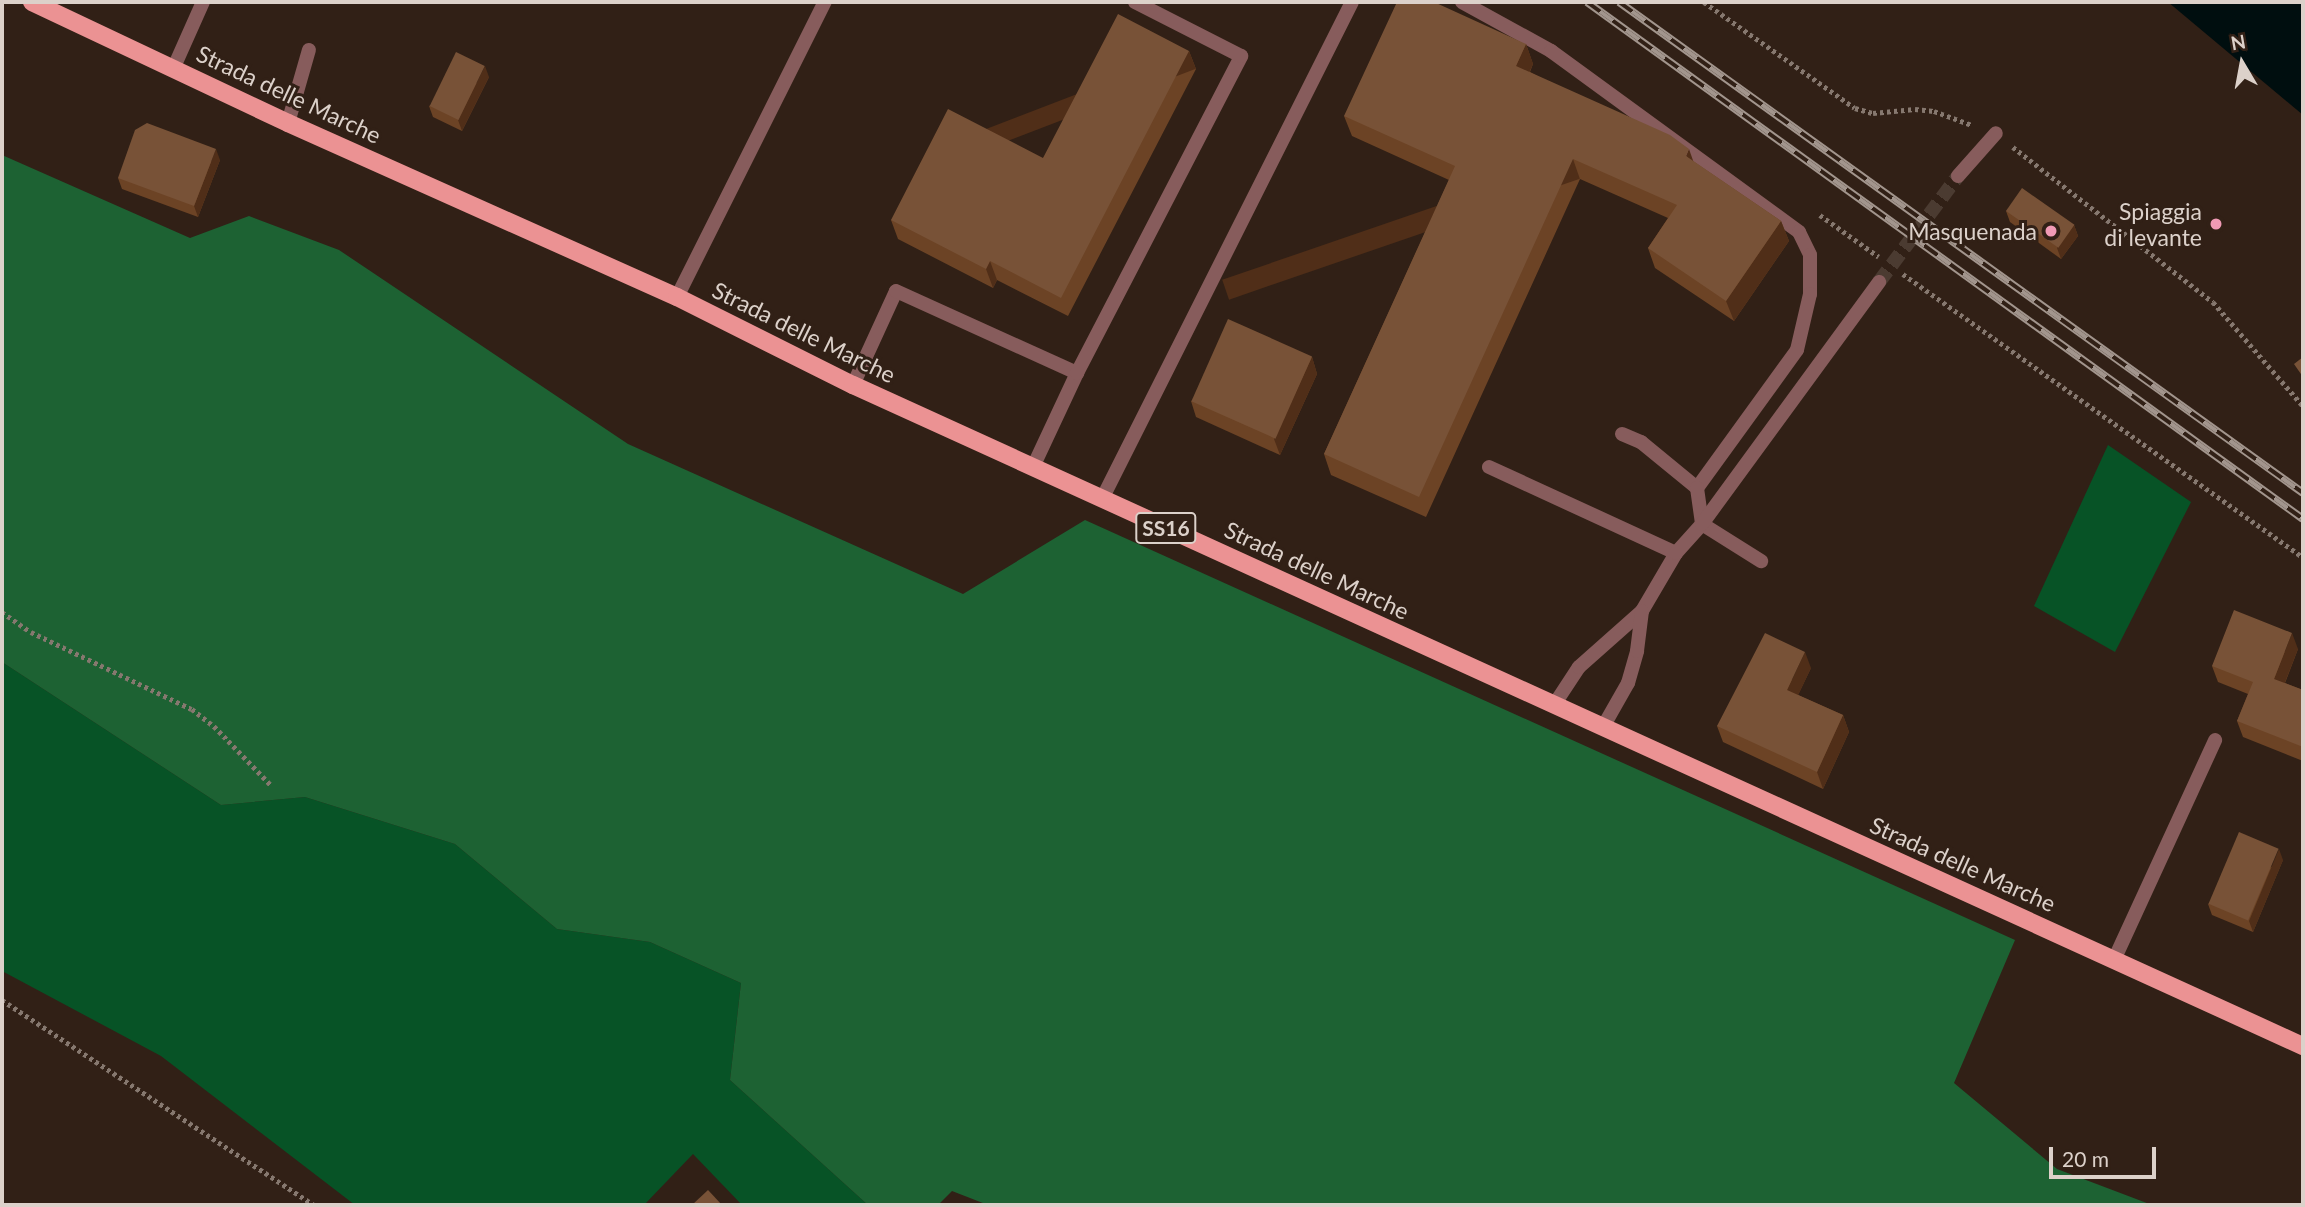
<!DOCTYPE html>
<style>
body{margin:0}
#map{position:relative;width:2305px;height:1207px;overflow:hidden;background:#312016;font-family:Lato,sans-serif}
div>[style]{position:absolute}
.green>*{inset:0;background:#075326}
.forest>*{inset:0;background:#1d6233}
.water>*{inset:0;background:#000e0f}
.street-tunnel>*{height:14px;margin-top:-7px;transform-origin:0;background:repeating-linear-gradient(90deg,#4b3b31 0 14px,transparent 0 21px)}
.path>*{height:4.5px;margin-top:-2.25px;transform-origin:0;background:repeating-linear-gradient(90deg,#86786f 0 3.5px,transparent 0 7px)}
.lane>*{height:14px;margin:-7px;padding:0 7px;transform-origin:7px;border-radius:7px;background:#875c5c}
.street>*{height:14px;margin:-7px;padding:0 7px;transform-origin:7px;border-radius:7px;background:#875c5c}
.primary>*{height:18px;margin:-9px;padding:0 9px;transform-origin:9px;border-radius:9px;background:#eb9293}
.rail>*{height:8px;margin-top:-4px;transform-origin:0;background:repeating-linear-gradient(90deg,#312016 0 16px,#a2958d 0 32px);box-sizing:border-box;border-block:2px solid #a2958d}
.wall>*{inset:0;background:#6c4325}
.shaded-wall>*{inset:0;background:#502e18;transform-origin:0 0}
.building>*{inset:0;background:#785237;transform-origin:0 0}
.dots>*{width:19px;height:19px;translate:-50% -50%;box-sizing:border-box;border:4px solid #312016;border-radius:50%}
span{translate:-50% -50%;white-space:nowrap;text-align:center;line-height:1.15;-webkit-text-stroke:6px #312016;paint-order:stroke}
.shield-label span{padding:2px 5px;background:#312016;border:2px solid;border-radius:5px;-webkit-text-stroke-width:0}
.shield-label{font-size:21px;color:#dcd1ca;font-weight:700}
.street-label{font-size:23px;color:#dcd1ca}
.poi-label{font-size:23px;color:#dcd1ca}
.right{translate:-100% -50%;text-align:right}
.frame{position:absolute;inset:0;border:4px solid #dcd1ca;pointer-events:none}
.north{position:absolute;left:2207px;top:28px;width:70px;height:70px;-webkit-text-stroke:5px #312016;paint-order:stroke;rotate:350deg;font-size:19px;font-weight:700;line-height:28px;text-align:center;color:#dcd1ca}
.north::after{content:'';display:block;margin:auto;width:24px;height:32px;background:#dcd1ca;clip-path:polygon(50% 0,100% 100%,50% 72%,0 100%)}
.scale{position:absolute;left:2049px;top:1147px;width:107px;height:32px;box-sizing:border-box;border:4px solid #dcd1ca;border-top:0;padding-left:9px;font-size:21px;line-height:24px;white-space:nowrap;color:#dcd1ca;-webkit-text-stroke:5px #312016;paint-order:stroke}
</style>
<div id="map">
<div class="green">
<i style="clip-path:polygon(2108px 445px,2191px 502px,2115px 652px,2034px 606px)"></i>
<i style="clip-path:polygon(2px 662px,221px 805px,305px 797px,455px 844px,557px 929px,650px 942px,741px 983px,730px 1080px,868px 1205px,742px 1205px,693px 1154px,644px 1205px,355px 1205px,161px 1056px,2px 971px)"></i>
</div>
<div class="forest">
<i style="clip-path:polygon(2px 155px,190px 238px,249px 216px,339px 250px,628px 444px,963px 594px,1085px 520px,2015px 940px,1954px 1083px,2057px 1169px,2152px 1205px,988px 1205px,952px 1191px,938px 1205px,868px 1205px,730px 1080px,741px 983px,650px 942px,557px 929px,455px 844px,305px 797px,221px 805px,2px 662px)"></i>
</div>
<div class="water">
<i style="clip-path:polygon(2168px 2px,2303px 2px,2303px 115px)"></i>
</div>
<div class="street-tunnel">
<i style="left:1879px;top:282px;width:132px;rotate:-53.3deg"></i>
</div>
<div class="path">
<i style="left:1704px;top:2px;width:184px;rotate:35.1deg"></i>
<i style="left:1855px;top:108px;width:19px;rotate:16deg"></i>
<i style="left:1873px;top:113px;width:42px;rotate:-5.4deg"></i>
<i style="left:1915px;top:109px;width:19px;rotate:6deg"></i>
<i style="left:1934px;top:111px;width:40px;rotate:20.2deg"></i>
<i style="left:2013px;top:147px;width:253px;rotate:37.8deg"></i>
<i style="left:2213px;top:302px;width:138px;rotate:49.1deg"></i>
<i style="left:1820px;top:215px;width:72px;rotate:35.4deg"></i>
<i style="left:1903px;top:274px;width:490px;rotate:35.3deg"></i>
<i style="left:2px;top:612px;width:35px;rotate:35deg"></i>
<i style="left:31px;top:632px;width:178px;rotate:25.6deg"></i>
<i style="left:192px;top:709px;width:28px;rotate:38deg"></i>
<i style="left:214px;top:726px;width:82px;rotate:46deg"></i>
<i style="left:2px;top:1000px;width:373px;rotate:33.3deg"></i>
</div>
<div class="lane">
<i style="left:1462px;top:2px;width:102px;rotate:28.8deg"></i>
<i style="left:1551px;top:51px;width:307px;rotate:36.1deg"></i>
<i style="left:1799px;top:232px;width:25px;rotate:64deg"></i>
<i style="left:1810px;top:255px;width:39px;rotate:90deg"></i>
<i style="left:1810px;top:294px;width:57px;rotate:103.1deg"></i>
<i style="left:1797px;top:350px;width:170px;rotate:125.9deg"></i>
<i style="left:174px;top:67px;width:71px;rotate:-66deg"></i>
<i style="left:288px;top:123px;width:76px;rotate:-74deg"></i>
<i style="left:677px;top:297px;width:330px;rotate:-63.4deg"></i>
<i style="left:853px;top:385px;width:103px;rotate:-65.4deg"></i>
<i style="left:896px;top:291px;width:199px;rotate:24.4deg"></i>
<i style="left:1622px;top:434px;width:21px;rotate:23deg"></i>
<i style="left:1641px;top:442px;width:72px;rotate:39.4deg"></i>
<i style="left:1697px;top:488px;width:36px;rotate:82deg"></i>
<i style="left:1702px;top:524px;width:70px;rotate:32.1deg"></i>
<i style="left:1033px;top:467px;width:104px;rotate:-64.9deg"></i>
<i style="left:1077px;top:373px;width:357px;rotate:-62.6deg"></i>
<i style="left:1241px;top:56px;width:119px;rotate:-153deg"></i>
<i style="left:1489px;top:467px;width:206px;rotate:24.7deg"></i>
<i style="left:1102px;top:499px;width:556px;rotate:-63.3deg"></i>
<i style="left:2114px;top:960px;width:242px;rotate:-65.3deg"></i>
</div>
<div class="street">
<i style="left:1958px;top:176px;width:57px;rotate:-48.5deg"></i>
<i style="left:1554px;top:705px;width:45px;rotate:-56.7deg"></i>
<i style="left:1579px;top:667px;width:84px;rotate:-41.6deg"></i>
<i style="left:1642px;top:611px;width:67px;rotate:-59.6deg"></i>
<i style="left:1676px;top:553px;width:39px;rotate:-48deg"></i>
<i style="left:1702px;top:524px;width:300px;rotate:-53.8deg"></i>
<i style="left:1603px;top:727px;width:51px;rotate:-60.4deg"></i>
<i style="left:1628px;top:683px;width:33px;rotate:-74deg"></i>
<i style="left:1637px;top:651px;width:40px;rotate:-82.9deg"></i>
</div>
<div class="primary">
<i style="left:32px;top:2px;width:283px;rotate:25.3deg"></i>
<i style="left:288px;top:123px;width:426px;rotate:24.1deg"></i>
<i style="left:677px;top:297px;width:197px;rotate:26.6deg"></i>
<i style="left:853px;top:385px;width:1594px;rotate:24.51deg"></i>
</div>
<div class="rail">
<i style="left:1587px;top:2px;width:883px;rotate:35.83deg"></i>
<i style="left:1619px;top:2px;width:842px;rotate:35.67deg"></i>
</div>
<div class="wall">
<i style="clip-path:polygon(1526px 44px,1533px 64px,1530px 72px,1693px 161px,1781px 221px,1789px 241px,1734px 321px,1655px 268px,1648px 248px,1668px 218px,1580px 179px,1426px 517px,1331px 475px,1324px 454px,1449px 180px,1352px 136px,1344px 116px)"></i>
<i style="clip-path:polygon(1189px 51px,1196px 69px,1068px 316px,997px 280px,993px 288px,898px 239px,891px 220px,1043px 158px)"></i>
<i style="clip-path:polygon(489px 77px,462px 131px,433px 117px,429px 106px)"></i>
<i style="clip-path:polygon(220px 160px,198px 217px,122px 189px,118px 178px)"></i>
<i style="clip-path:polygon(2006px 211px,2074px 225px,2078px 236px,2061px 259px,2010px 222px)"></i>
<i style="clip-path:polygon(1312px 357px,1317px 374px,1280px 455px,1196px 417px,1191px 401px)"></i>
<i style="clip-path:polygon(2298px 649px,2285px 683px,2303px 690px,2303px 761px,2243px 737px,2237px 721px,2248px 694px,2218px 682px,2212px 666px)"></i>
<i style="clip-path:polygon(1811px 668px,1798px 695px,1843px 715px,1849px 732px,1823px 789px,1723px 742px,1717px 726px)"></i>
<i style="clip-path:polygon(2283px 860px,2253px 932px,2212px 915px,2208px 904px)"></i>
</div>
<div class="shaded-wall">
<i style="clip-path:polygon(1526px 44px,1533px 64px,1523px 86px,1516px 66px)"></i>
<i style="left:1189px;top:51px;width:19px;height:278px;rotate:69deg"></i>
<i style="clip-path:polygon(485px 66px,489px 77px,462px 131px,458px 120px)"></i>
<i style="clip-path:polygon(216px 149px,220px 160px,198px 217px,194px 206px)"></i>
<i style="clip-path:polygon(1689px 149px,1696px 169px,1686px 156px)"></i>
<i style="left:1573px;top:159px;width:21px;height:371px;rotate:71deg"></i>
<i style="clip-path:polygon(1781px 221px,1789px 241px,1734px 321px,1726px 301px)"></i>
<i style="clip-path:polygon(2074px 225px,2078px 236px,2061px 259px,2057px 248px)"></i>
<i style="clip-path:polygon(990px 261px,997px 280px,993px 288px,986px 269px)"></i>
<i style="clip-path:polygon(1312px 357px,1317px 374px,1280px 455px,1274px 439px)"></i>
<i style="clip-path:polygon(2292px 633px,2298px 649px,2280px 695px,2274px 679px)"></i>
<i style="clip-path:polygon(1805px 652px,1811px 668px,1793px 706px,1787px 690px)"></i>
<i style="clip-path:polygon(1843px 715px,1849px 732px,1823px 789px,1817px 772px)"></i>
<i style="clip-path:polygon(2279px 849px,2283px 860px,2253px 932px,2249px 921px)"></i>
</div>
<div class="building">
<i style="clip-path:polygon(1397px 2px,1434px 2px,1526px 44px,1516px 66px,1670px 135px,1689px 149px,1686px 156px,1781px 221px,1726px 301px,1648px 248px,1677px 205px,1573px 159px,1419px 497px,1324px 454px,1455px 166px,1344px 116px)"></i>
<i style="clip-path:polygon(1118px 14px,1189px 51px,1061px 298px,990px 261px,986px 269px,891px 220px,948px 109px,1043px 158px)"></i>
<i style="left:456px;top:52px;width:32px;height:60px;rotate:26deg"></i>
<i style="clip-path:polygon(147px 123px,216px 149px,194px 206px,118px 178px,135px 130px)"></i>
<i style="left:2022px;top:188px;width:64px;height:28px;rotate:35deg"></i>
<i style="left:1228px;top:319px;width:92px;height:90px;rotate:24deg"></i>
<i style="clip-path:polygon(2303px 357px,2303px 377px,2294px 364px)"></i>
<i style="clip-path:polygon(2234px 610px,2292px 633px,2274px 679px,2303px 690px,2303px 747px,2237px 721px,2253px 682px,2212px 666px)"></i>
<i style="clip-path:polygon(1765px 633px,1805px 652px,1787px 690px,1843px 715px,1817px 772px,1717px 726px)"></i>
<i style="left:2239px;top:832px;width:43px;height:78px;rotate:23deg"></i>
<i style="clip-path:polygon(708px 1190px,722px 1205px,692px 1205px)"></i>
</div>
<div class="dots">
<i style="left:2216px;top:224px;background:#f09ab5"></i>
<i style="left:2051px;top:231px;background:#f09ab5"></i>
</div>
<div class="shield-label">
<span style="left:1166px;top:528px">SS16</span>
</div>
<div class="street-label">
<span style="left:289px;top:94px;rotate:25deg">Strada delle Marche</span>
<span style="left:804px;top:332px;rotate:26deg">Strada delle Marche</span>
<span style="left:1317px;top:570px;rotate:25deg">Strada delle Marche</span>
<span style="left:1963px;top:864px;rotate:24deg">Strada delle Marche</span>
</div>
<div class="poi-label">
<span class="right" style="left:2202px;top:224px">Spiaggia<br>di levante</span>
<span class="right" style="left:2037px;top:231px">Masquenada</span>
</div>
<div class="frame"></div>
<div class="north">N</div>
<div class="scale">20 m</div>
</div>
